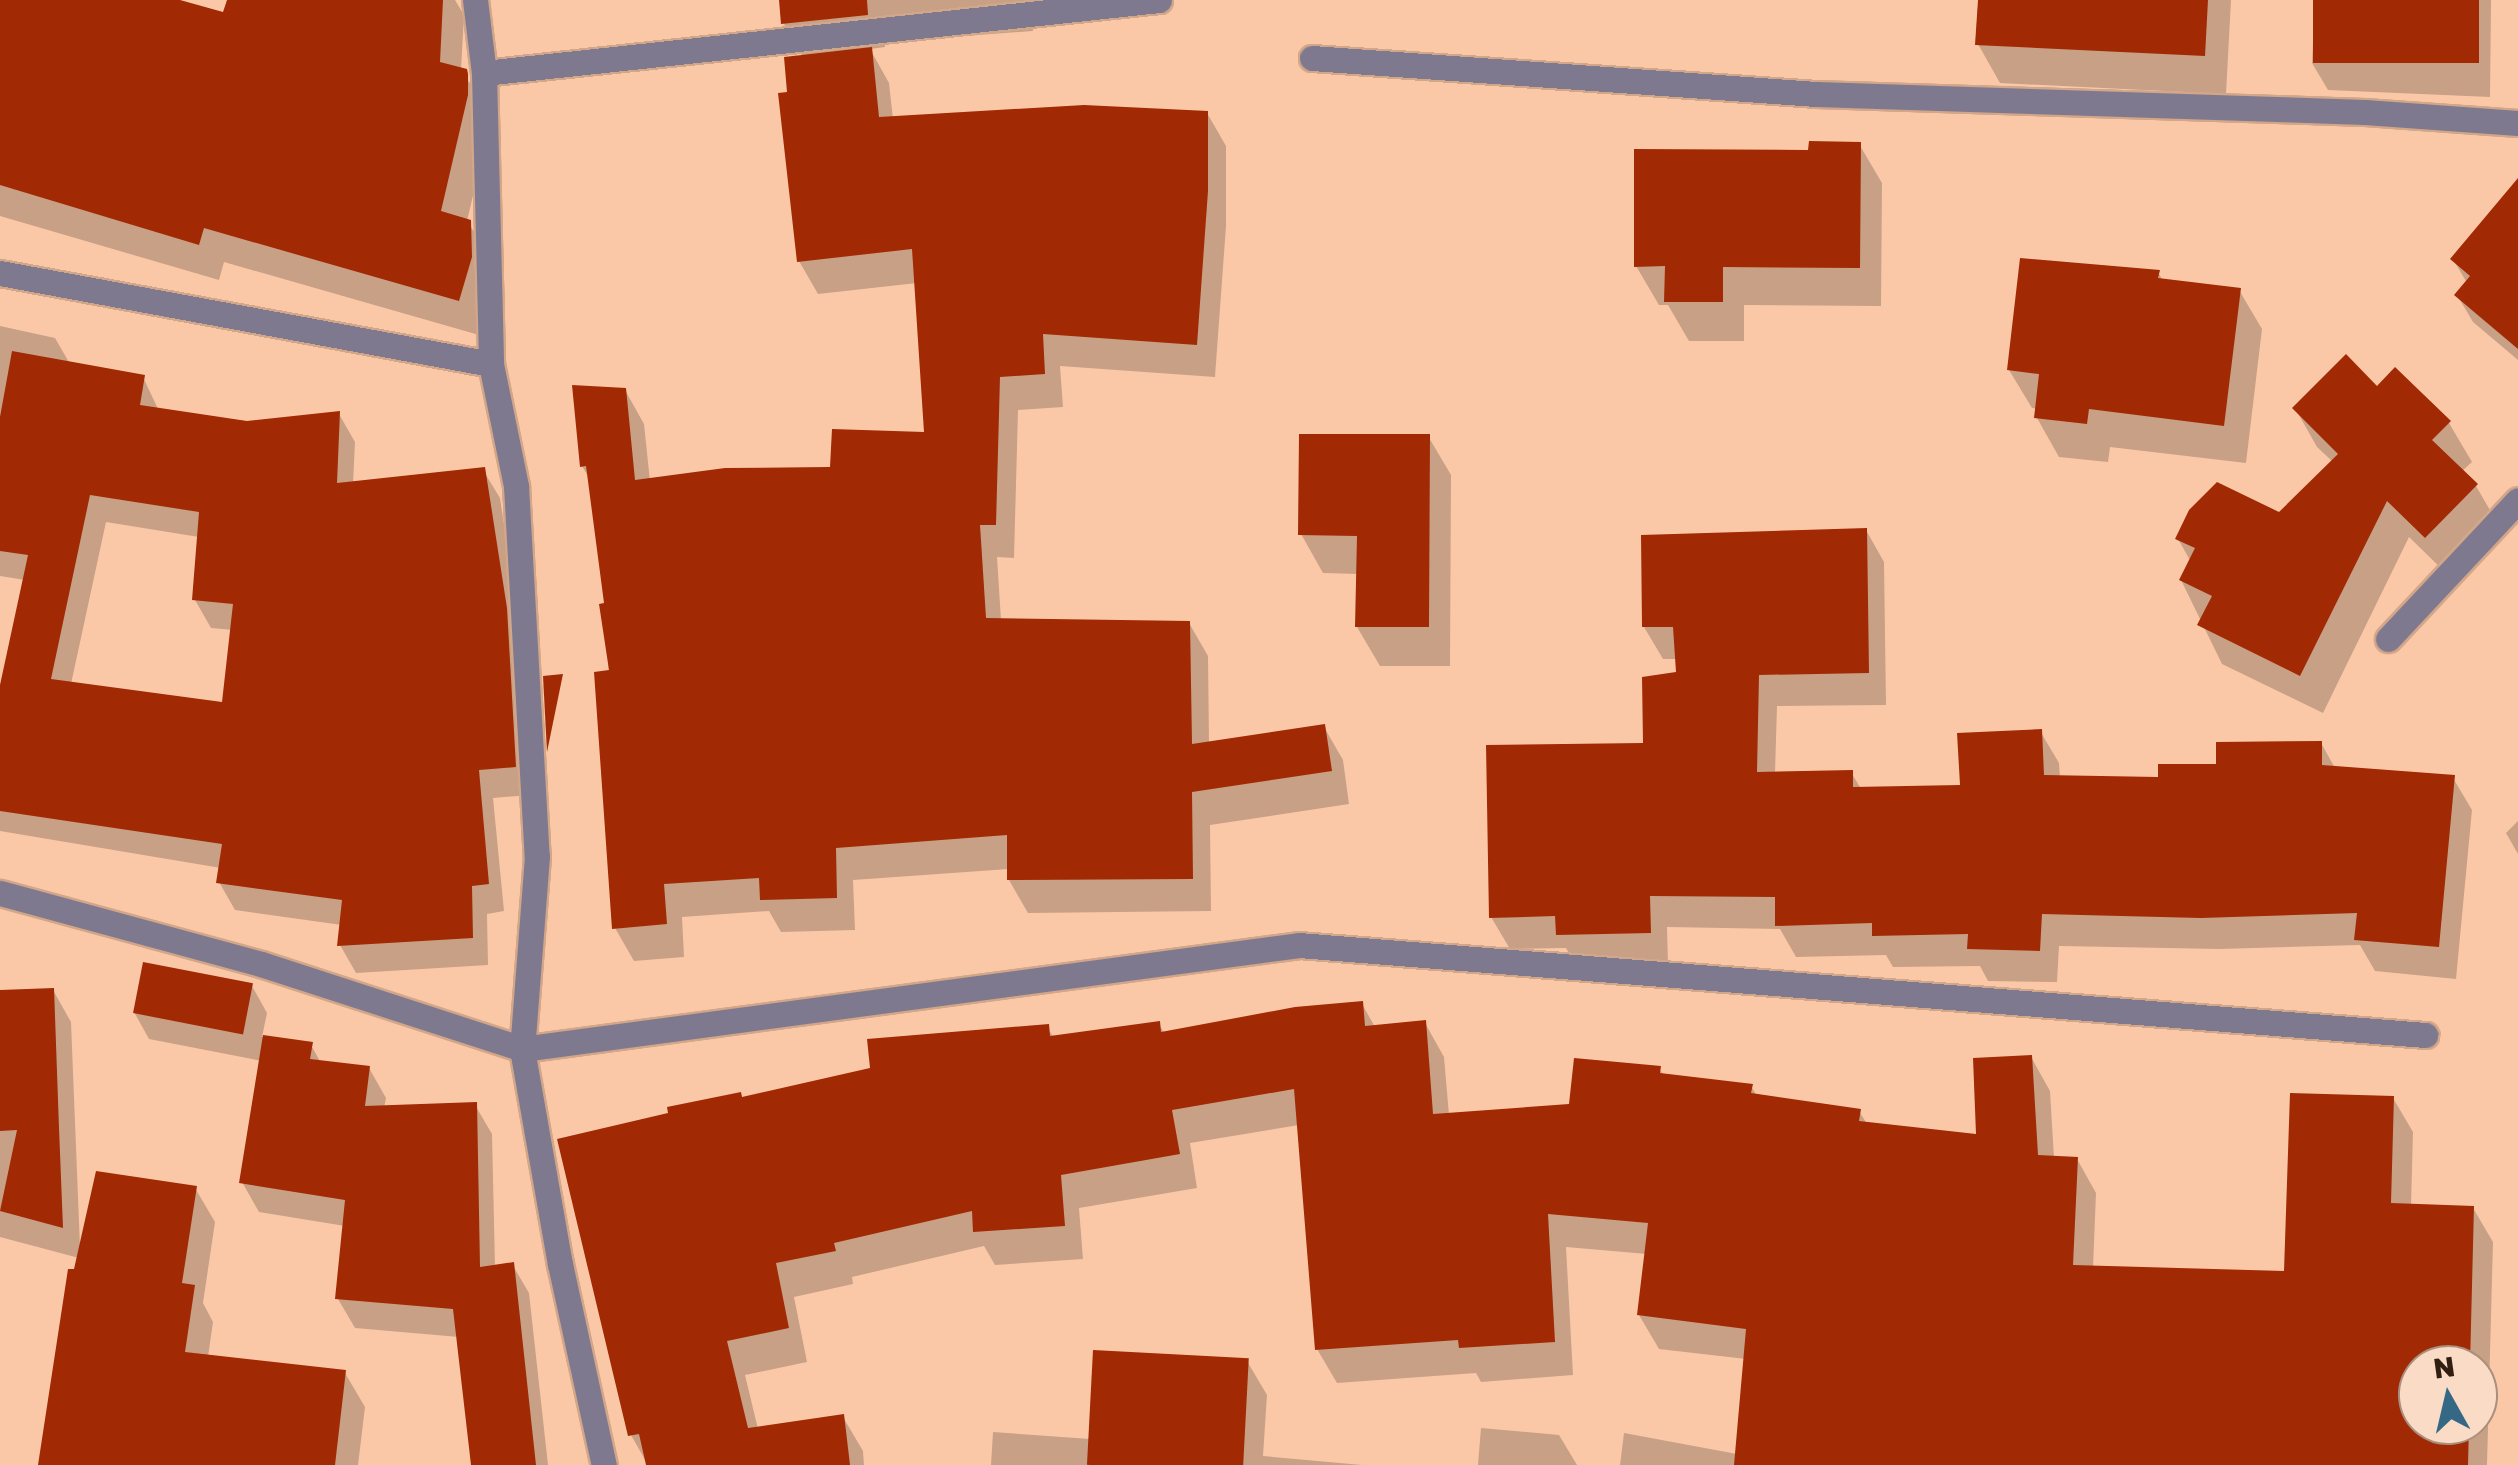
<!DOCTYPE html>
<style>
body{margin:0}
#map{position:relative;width:2518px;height:1465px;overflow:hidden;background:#fbc8a7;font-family:"Golos Text",sans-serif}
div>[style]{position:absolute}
.shadow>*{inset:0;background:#0003}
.building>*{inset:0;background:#a12904;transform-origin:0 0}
.roads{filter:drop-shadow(2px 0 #d2a689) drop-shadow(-2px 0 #d2a689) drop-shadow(0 2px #d2a689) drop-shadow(0 -2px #d2a689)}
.minor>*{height:25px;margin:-12.5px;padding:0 12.5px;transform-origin:12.5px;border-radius:12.5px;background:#7e798f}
span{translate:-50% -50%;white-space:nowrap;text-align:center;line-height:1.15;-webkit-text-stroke:10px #fadbc6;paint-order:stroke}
.north{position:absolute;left:2398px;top:1345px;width:100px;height:100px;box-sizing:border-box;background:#fadbc6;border:2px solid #a98f7e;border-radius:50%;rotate:352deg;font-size:28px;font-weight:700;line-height:40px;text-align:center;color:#301e11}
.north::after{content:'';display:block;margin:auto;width:35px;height:45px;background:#356885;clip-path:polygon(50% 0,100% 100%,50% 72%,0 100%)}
</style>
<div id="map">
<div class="shadow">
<i style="clip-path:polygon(0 0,171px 0,225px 15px,229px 0,455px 0,464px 15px,461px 70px,486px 107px,488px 132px,467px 221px,491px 258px,479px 335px,224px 262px,219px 280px,0 216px)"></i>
<i style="clip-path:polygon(782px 0,1031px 0,1033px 31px,885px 42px,885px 47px,870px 49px,889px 83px,893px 119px,1207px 113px,1226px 146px,1226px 226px,1215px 377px,1060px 366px,1063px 407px,1018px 410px,1014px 558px,997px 557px,1001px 620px,1189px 623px,1208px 656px,1209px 744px,1324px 727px,1343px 760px,1349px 804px,1210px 825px,1211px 911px,1028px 913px,1009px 880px,1009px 869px,853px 880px,855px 930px,781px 932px,769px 911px,682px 917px,684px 957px,634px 961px,615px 928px,607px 605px,591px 481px,582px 466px,625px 390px,644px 424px,650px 481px,833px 470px,926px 434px,917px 283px,818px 294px,799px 261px,790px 94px,803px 57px,784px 24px)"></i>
<i style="clip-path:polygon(1980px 0,2231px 0,2226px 94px,2000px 83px,1978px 44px)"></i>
<i style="clip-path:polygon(2315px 0,2491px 0,2490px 97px,2328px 90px,2312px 63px)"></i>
<i style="clip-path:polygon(1859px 144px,1882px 183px,1881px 306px,1744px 305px,1744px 341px,1689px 341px,1668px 305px,1659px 305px,1636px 266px,1811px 152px)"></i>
<i style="clip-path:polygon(2518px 220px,2518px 360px,2473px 322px,2457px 295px,2467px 283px,2453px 259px)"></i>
<i style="clip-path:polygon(2100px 265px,2158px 272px,2163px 281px,2239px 290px,2262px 329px,2246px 463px,2110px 447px,2108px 462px,2059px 457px,2037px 418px,2038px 409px,2032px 408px,2009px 370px)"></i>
<i style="clip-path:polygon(evenodd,0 326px,55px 338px,70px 364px,143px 377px,159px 411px,247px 423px,339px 414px,355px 442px,353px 484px,483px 470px,500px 498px,521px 638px,530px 795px,493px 798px,504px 911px,487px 914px,488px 965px,356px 973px,340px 945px,342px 925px,235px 910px,219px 882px,221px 868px,0 831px,0 688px,25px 580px,0 576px,0 326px,106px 522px,199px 537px,195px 600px,211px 628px,233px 630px,224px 705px,71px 684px,106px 522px)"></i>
<i style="clip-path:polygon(2395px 370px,2449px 423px,2472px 462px,2461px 472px,2476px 486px,2498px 524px,2448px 575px,2409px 537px,2323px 713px,2222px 664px,2181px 580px,2191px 562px,2178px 539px,2280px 515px,2333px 462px,2317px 447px,2295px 408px,2377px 389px)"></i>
<i style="clip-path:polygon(1428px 436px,1451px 475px,1450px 666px,1380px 666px,1357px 627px,1359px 574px,1323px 573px,1301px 534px)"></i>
<i style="clip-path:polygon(1866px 530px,1884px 562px,1886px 705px,1777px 706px,1775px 774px,1851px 772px,1861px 789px,1963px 788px,2040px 731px,2059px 763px,2060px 778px,2161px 780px,2321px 743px,2335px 768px,2453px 778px,2472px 810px,2456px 979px,2375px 971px,2360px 945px,2220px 949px,2059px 946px,2057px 982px,1988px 981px,1980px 966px,1893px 967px,1886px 955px,1796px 957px,1780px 929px,1667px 927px,1668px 965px,1576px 967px,1566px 948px,1510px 949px,1491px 917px,1646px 746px,1679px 674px,1678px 659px,1663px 659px,1644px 627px)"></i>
<i style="clip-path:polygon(2518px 821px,2518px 854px,2506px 833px)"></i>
<i style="clip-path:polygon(252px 986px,267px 1013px,262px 1037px,311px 1045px,321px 1063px,369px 1068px,386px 1098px,384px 1108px,475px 1105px,492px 1134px,495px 1267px,512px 1264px,529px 1293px,548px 1465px,473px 1465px,459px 1337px,355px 1328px,338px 1299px,345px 1226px,259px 1212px,242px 1182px,262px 1061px,149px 1039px,134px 1012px)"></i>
<i style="clip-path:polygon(53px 990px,71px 1022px,80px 1247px,195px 1188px,215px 1222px,203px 1303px,213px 1322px,208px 1357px,345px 1373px,365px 1407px,358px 1465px,40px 1465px,79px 1258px,0 1237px,0 992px)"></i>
<i style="clip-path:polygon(evenodd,1362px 1004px,1375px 1027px,1425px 1023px,1444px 1057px,1449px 1115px,1571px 1107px,1659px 1068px,1664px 1076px,1751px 1086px,1757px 1096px,1859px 1111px,1867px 1124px,1978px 1137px,2031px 1057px,2050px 1091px,2054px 1158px,2077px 1159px,2096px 1193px,2093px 1268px,2287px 1274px,2393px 1098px,2413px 1132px,2411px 1206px,2473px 1208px,2493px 1242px,2487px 1465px,1620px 1465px,1624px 1433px,1737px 1454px,1746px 1359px,1659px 1349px,1639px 1315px,1647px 1254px,1566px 1247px,1573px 1375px,1481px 1382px,1476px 1373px,1337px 1383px,1317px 1349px,1299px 1125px,1190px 1143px,1197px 1188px,1079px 1208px,1083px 1259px,995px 1265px,984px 1246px,852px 1277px,853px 1284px,794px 1297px,807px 1362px,745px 1375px,758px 1429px,843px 1417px,863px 1451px,864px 1465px,648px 1465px,631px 1435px,742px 1099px,1047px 1027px,1054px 1038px,1158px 1023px,1165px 1034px,1362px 1004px,2418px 1365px,2478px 1365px,2478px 1425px,2418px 1425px,2418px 1365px)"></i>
<i style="clip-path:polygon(1247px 1361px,1267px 1395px,1263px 1456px,1362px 1465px,991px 1465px,993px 1432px,1090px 1439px)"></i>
<i style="clip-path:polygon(1481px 1428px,1559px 1435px,1577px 1465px,1478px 1465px)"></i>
</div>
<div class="building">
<i style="clip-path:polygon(0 0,180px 0,223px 12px,227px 0,443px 0,440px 62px,467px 69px,468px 74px,468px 95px,441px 211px,471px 220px,472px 257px,459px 301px,204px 228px,199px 245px,0 185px)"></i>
<i style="clip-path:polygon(779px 0,867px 0,868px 15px,781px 24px)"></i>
<i style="clip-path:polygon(1978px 0,2208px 0,2205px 56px,1975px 45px)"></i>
<i style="left:2313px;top:0;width:166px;height:63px"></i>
<i style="clip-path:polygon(872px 47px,879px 117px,1084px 105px,1208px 111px,1208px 191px,1197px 345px,1043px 334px,1045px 374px,1000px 377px,996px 525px,980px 525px,986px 618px,1190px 621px,1192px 744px,1325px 724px,1332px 771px,1192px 792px,1193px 879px,1007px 880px,1007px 835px,836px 848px,837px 898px,760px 900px,759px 878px,664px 884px,667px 924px,612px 929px,594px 672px,609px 670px,599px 604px,604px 603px,586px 466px,580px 467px,572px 385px,626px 388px,635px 480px,725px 468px,830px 467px,832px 429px,924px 432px,912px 249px,797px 262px,778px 93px,787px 92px,784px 57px)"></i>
<i style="clip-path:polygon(1809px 141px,1861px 142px,1860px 268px,1723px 267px,1723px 302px,1664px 302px,1665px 266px,1634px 267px,1634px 149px,1808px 150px)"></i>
<i style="clip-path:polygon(2518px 178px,2518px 349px,2454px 295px,2470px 276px,2450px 259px)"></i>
<i style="clip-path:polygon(2020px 258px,2160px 270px,2158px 278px,2241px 288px,2224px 426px,2089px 409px,2087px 424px,2034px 418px,2039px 374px,2007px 370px)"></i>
<i style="clip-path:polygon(evenodd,12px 351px,145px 375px,140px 405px,247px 421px,340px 411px,337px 483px,485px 467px,507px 608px,516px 767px,479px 770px,489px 884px,472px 886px,473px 938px,337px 946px,342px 900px,216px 883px,222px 844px,0 811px,0 685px,28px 555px,0 551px,0 417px,12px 351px,90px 495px,199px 512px,192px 600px,233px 604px,222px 702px,51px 679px,90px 495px)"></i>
<i style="clip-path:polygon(2346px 354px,2377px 386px,2395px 367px,2451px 421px,2432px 440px,2478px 484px,2425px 538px,2387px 501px,2300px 676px,2197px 625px,2212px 596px,2179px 580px,2195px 548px,2175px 539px,2189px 510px,2217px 482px,2279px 512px,2338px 454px,2292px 408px)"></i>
<i style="clip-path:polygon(1299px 434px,1430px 434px,1429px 627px,1355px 627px,1357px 536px,1298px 535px)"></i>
<i style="clip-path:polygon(1867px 528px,1869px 673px,1759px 675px,1757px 772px,1853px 770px,1853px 787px,1960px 785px,1957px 733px,2042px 729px,2044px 775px,2158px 777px,2158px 764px,2216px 764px,2216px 742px,2322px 741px,2322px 765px,2455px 775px,2439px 947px,2354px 940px,2357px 913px,2201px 918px,2042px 914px,2040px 951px,1967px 949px,1968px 934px,1872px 936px,1872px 923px,1775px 926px,1775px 897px,1650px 896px,1651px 933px,1556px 935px,1555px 916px,1489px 918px,1486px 745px,1643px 743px,1642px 677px,1676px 672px,1673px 627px,1642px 627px,1641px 535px)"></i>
<i style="clip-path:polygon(563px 674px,547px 752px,543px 676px)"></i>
<i style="left:143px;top:962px;width:112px;height:52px;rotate:11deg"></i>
<i style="clip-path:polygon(54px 988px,59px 1128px,63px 1228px,0 1211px,17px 1130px,0 1131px,0 990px)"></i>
<i style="clip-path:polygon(1363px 1001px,1365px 1026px,1426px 1020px,1433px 1114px,1569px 1104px,1574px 1058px,1661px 1066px,1660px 1073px,1753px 1084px,1751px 1093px,1861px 1109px,1859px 1121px,1976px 1134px,1973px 1058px,2032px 1055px,2038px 1155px,2078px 1157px,2073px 1265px,2284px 1271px,2290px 1093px,2394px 1096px,2391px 1203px,2474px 1206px,2470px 1365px,2418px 1365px,2418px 1425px,2469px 1425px,2468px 1465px,1734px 1465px,1746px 1329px,1637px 1315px,1648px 1223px,1548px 1214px,1555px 1342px,1459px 1348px,1458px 1340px,1315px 1350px,1294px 1089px,1172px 1110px,1180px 1154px,1061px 1175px,1065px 1226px,973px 1232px,972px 1211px,834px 1243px,836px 1251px,776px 1263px,789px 1328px,727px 1341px,748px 1428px,844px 1414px,850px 1465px,646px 1465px,639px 1434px,628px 1436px,557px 1139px,668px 1113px,667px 1107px,741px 1092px,742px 1097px,870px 1068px,867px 1039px,1049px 1024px,1050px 1036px,1160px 1021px,1161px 1032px,1295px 1007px)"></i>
<i style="clip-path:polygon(263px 1035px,313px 1042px,310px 1059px,370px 1066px,365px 1106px,477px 1102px,480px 1267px,514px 1262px,536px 1465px,471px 1465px,453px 1309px,335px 1299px,345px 1200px,239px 1183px)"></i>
<i style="clip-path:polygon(96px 1171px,197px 1186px,182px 1283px,195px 1285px,185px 1352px,346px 1370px,335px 1465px,38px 1465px,68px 1269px,74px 1269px)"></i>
<i style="left:1093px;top:1350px;width:156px;height:115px;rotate:3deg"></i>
</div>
<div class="roads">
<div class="minor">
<i style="left:475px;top:0;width:74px;rotate:83deg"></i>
<i style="left:484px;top:73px;width:291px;rotate:88.6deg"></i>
<i style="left:491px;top:364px;width:125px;rotate:78.4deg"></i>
<i style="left:516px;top:486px;width:371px;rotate:86.8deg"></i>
<i style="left:537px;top:856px;width:194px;rotate:94.4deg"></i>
<i style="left:522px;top:1049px;width:218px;rotate:80deg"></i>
<i style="left:560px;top:1264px;width:206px;rotate:77.7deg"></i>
<i style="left:1312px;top:58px;width:505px;rotate:4.09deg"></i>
<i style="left:1816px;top:94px;width:549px;rotate:1.88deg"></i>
<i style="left:2365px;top:112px;width:153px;rotate:4.1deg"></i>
<i style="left:484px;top:73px;width:679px;rotate:-6.17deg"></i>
<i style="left:0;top:273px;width:499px;rotate:10.5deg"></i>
<i style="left:2388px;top:639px;width:190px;rotate:-46.9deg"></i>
<i style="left:0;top:893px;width:270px;rotate:15.2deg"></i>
<i style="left:261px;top:964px;width:274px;rotate:18deg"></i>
<i style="left:522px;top:1049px;width:784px;rotate:-7.62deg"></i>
<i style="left:1299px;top:945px;width:1130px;rotate:4.57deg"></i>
</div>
</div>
<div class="north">N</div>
</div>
